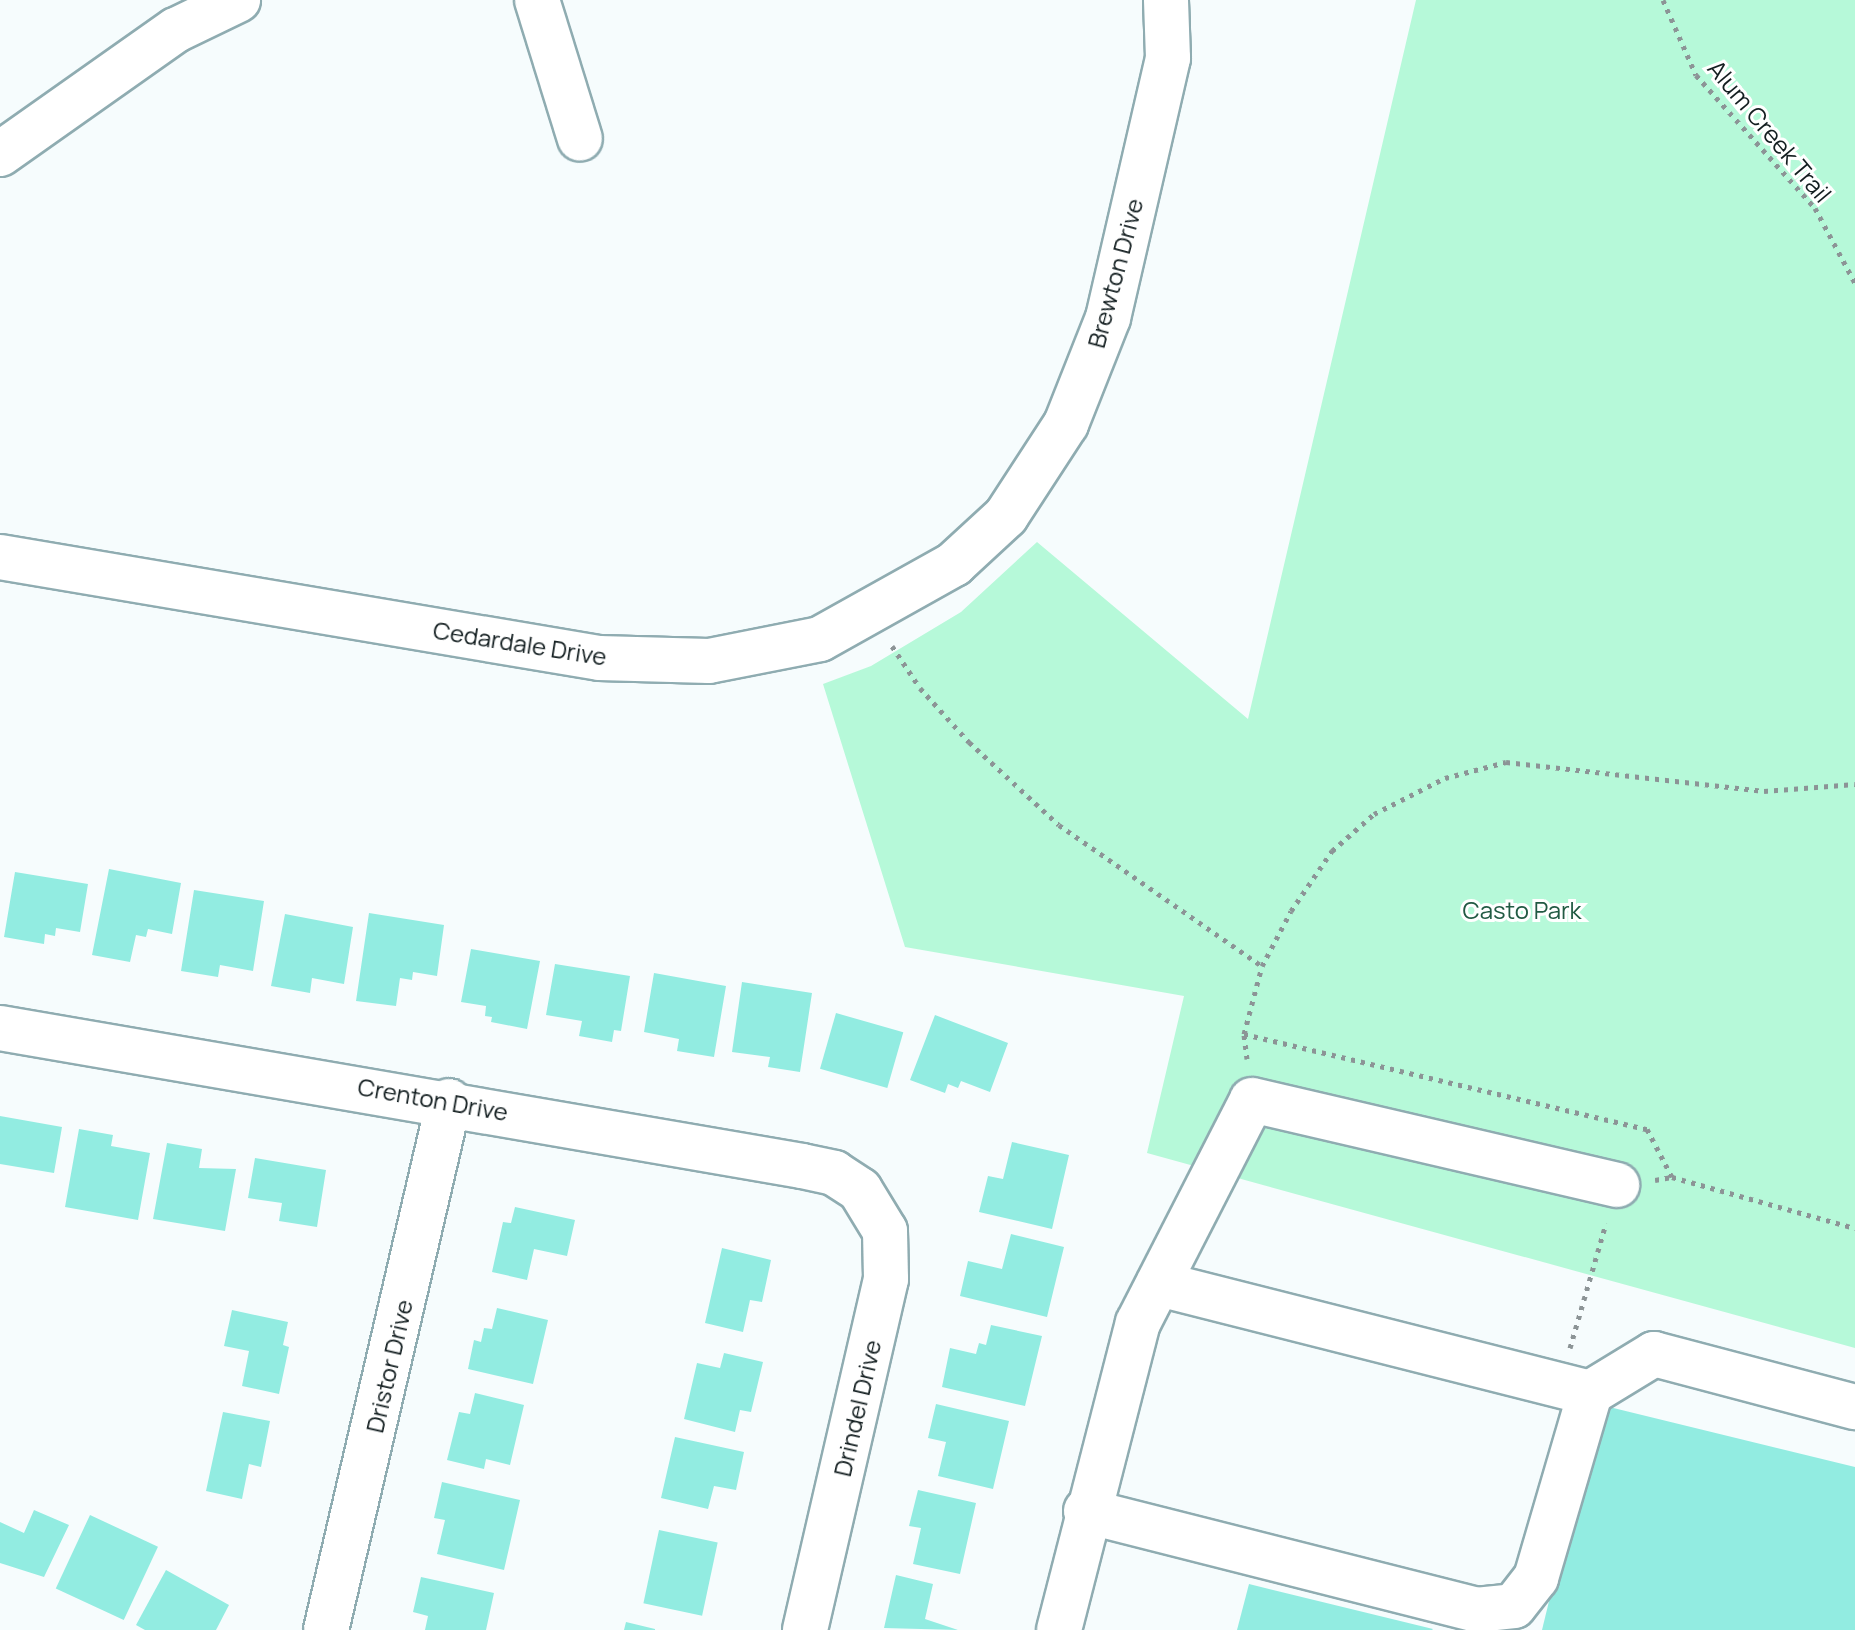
<!DOCTYPE html>
<style>
body{margin:0}
#map{position:relative;width:1855px;height:1630px;overflow:hidden;background:#f6fcfd;font-family:Manrope,sans-serif}
div>[style]{position:absolute}
.green>*{inset:0;background:#b6f9d9}
.building>*{inset:0;background:#92ece1;transform-origin:0 0}
.path>*{height:5px;margin-top:-2.5px;transform-origin:0;background:repeating-linear-gradient(90deg,#8c9496 0 4px,transparent 0 10px)}
.roads{filter:drop-shadow(2px 0 #8facb1) drop-shadow(-2px 0 #8facb1) drop-shadow(0 2px #8facb1) drop-shadow(0 -2px #8facb1)}
.minor>*{height:44px;margin:-22px;padding:0 22px;transform-origin:22px;border-radius:22px;background:#fff}
span{translate:-50% -50%;white-space:nowrap;text-align:center;line-height:1.15;-webkit-text-stroke:6px #fff;paint-order:stroke}
.street-label{font-size:24px;color:#131e20}
.park-label{font-size:24px;color:#215a43}
</style>
<div id="map">
<div class="green">
<i style="clip-path:polygon(1416px 0,1855px 0,1855px 1348px,1147px 1153px,1184px 996px,905px 947px,823px 684px,871px 666px,961px 612px,1037px 542px,1248px 719px)"></i>
</div>
<div class="building">
<i style="clip-path:polygon(109px 869px,181px 883px,172px 934px,148px 929px,146px 937px,136px 935px,130px 962px,92px 955px)"></i>
<i style="clip-path:polygon(15px 872px,88px 884px,80px 932px,56px 928px,55px 936px,45px 934px,44px 944px,4px 937px)"></i>
<i style="clip-path:polygon(194px 890px,264px 901px,253px 971px,220px 965px,218px 977px,181px 971px)"></i>
<i style="clip-path:polygon(369px 913px,444px 925px,437px 976px,413px 972px,412px 980px,400px 978px,396px 1006px,356px 1001px)"></i>
<i style="clip-path:polygon(285px 914px,353px 927px,344px 984px,312px 978px,310px 993px,271px 986px)"></i>
<i style="clip-path:polygon(471px 949px,540px 961px,527px 1029px,491px 1022px,492px 1017px,485px 1016px,486px 1006px,461px 1002px)"></i>
<i style="clip-path:polygon(555px 964px,630px 976px,621px 1031px,614px 1030px,612px 1042px,579px 1036px,582px 1021px,546px 1015px)"></i>
<i style="clip-path:polygon(654px 973px,726px 986px,714px 1057px,677px 1051px,679px 1039px,644px 1032px)"></i>
<i style="clip-path:polygon(742px 982px,812px 993px,800px 1072px,768px 1067px,770px 1057px,732px 1052px)"></i>
<i style="left:836px;top:1013px;width:70px;height:58px;rotate:16deg"></i>
<i style="clip-path:polygon(935px 1015px,1008px 1043px,990px 1092px,961px 1081px,958px 1088px,948px 1084px,945px 1093px,910px 1080px)"></i>
<i style="clip-path:polygon(0 1116px,62px 1127px,54px 1173px,0 1164px)"></i>
<i style="clip-path:polygon(79px 1129px,113px 1135px,111px 1146px,150px 1153px,138px 1220px,65px 1207px)"></i>
<i style="clip-path:polygon(1012px 1142px,1069px 1155px,1052px 1229px,979px 1212px,988px 1176px,1003px 1179px)"></i>
<i style="clip-path:polygon(167px 1143px,202px 1149px,199px 1168px,236px 1169px,225px 1231px,153px 1219px)"></i>
<i style="clip-path:polygon(255px 1158px,326px 1170px,317px 1227px,279px 1221px,282px 1203px,248px 1198px)"></i>
<i style="clip-path:polygon(515px 1207px,575px 1220px,567px 1256px,534px 1249px,527px 1280px,492px 1272px,503px 1222px,511px 1223px)"></i>
<i style="clip-path:polygon(1011px 1234px,1064px 1247px,1047px 1317px,960px 1296px,968px 1261px,1002px 1269px)"></i>
<i style="clip-path:polygon(722px 1248px,771px 1260px,762px 1302px,750px 1300px,743px 1332px,705px 1323px)"></i>
<i style="clip-path:polygon(497px 1308px,548px 1320px,533px 1384px,468px 1369px,474px 1340px,481px 1342px,484px 1328px,492px 1329px)"></i>
<i style="clip-path:polygon(232px 1310px,288px 1322px,283px 1345px,289px 1347px,279px 1394px,242px 1386px,249px 1351px,224px 1346px)"></i>
<i style="clip-path:polygon(991px 1325px,1042px 1336px,1025px 1406px,942px 1387px,950px 1348px,976px 1354px,979px 1343px,986px 1345px)"></i>
<i style="clip-path:polygon(724px 1353px,763px 1362px,751px 1412px,740px 1410px,735px 1432px,684px 1419px,697px 1363px,720px 1368px)"></i>
<i style="clip-path:polygon(475px 1393px,524px 1405px,510px 1465px,486px 1459px,484px 1469px,447px 1460px,459px 1412px,470px 1414px)"></i>
<i style="clip-path:polygon(936px 1404px,1009px 1421px,993px 1489px,938px 1476px,946px 1442px,928px 1438px)"></i>
<i style="clip-path:polygon(1597px 1404px,1855px 1467px,1855px 1630px,1542px 1630px)"></i>
<i style="clip-path:polygon(223px 1412px,270px 1421px,261px 1467px,249px 1464px,242px 1499px,206px 1491px)"></i>
<i style="clip-path:polygon(675px 1437px,744px 1452px,736px 1490px,714px 1486px,708px 1509px,661px 1498px)"></i>
<i style="clip-path:polygon(442px 1482px,520px 1500px,504px 1570px,437px 1554px,445px 1520px,434px 1518px)"></i>
<i style="clip-path:polygon(918px 1490px,976px 1503px,960px 1574px,913px 1564px,921px 1528px,909px 1526px)"></i>
<i style="clip-path:polygon(34px 1510px,69px 1525px,44px 1577px,0 1563px,0 1522px,24px 1533px)"></i>
<i style="left:90px;top:1515px;width:75px;height:81px;rotate:25deg"></i>
<i style="left:659px;top:1530px;width:60px;height:75px;rotate:12deg"></i>
<i style="clip-path:polygon(166px 1570px,229px 1605px,216px 1630px,145px 1630px,136px 1625px)"></i>
<i style="clip-path:polygon(896px 1575px,933px 1584px,925px 1619px,958px 1630px,884px 1628px)"></i>
<i style="clip-path:polygon(421px 1577px,494px 1593px,486px 1630px,425px 1630px,428px 1616px,413px 1612px)"></i>
<i style="clip-path:polygon(1249px 1584px,1433px 1629px,1432px 1630px,1237px 1630px)"></i>
<i style="clip-path:polygon(626px 1622px,655px 1629px,655px 1630px,624px 1630px)"></i>
</div>
<div class="path">
<i style="left:1663px;top:0;width:82px;rotate:66.3deg"></i>
<i style="left:1696px;top:75px;width:178px;rotate:48.2deg"></i>
<i style="left:1815px;top:208px;width:85px;rotate:61.9deg"></i>
<i style="left:892px;top:646px;width:50px;rotate:56.3deg"></i>
<i style="left:920px;top:688px;width:73px;rotate:47.8deg"></i>
<i style="left:969px;top:742px;width:122px;rotate:42.7deg"></i>
<i style="left:1059px;top:825px;width:247px;rotate:34.8deg"></i>
<i style="left:1244px;top:1034px;width:414px;rotate:13.3deg"></i>
<i style="left:1647px;top:1129px;width:54px;rotate:62.5deg"></i>
<i style="left:1247px;top:1059px;width:25px;rotate:-97deg"></i>
<i style="left:1244px;top:1034px;width:70px;rotate:-75.2deg"></i>
<i style="left:1262px;top:966px;width:62px;rotate:-62.2deg"></i>
<i style="left:1291px;top:911px;width:73px;rotate:-55.7deg"></i>
<i style="left:1332px;top:851px;width:56px;rotate:-41.4deg"></i>
<i style="left:1374px;top:814px;width:80px;rotate:-26.9deg"></i>
<i style="left:1445px;top:778px;width:63px;rotate:-14.7deg"></i>
<i style="left:1506px;top:762px;width:260px;rotate:6.4deg"></i>
<i style="left:1764px;top:791px;width:91px;rotate:-4.4deg"></i>
<i style="left:1655px;top:1180px;width:17px;rotate:-10deg"></i>
<i style="left:1672px;top:1177px;width:190px;rotate:15.6deg"></i>
<i style="left:1570px;top:1348px;width:130px;rotate:-73.9deg"></i>
</div>
<div class="roads">
<div class="minor">
<i style="left:537px;top:0;width:145px;rotate:72.8deg"></i>
<i style="left:0;top:154px;width:215px;rotate:-35.2deg"></i>
<i style="left:176px;top:30px;width:69px;rotate:-25.8deg"></i>
<i style="left:0;top:557px;width:607px;rotate:9.57deg"></i>
<i style="left:599px;top:658px;width:110px;rotate:1.6deg"></i>
<i style="left:709px;top:661px;width:113px;rotate:-11.2deg"></i>
<i style="left:820px;top:639px;width:154px;rotate:-29.2deg"></i>
<i style="left:954px;top:564px;width:71px;rotate:-42.7deg"></i>
<i style="left:1006px;top:516px;width:110px;rotate:-56.9deg"></i>
<i style="left:1066px;top:424px;width:114px;rotate:-68.4deg"></i>
<i style="left:1108px;top:318px;width:267px;rotate:-77deg"></i>
<i style="left:1168px;top:58px;width:58px;rotate:-92deg"></i>
<i style="left:0;top:1028px;width:814px;rotate:9.76deg"></i>
<i style="left:802px;top:1166px;width:33px;rotate:12deg"></i>
<i style="left:834px;top:1173px;width:31px;rotate:33deg"></i>
<i style="left:860px;top:1190px;width:48px;rotate:58.6deg"></i>
<i style="left:885px;top:1231px;width:48px;rotate:88.8deg"></i>
<i style="left:886px;top:1279px;width:360px;rotate:103deg"></i>
<i style="left:1590px;top:1393px;width:75px;rotate:-31.4deg"></i>
<i style="left:1654px;top:1354px;width:208px;rotate:14.8deg"></i>
<i style="left:1086px;top:1511px;width:402px;rotate:14.2deg"></i>
<i style="left:1476px;top:1610px;width:38px;rotate:-6deg"></i>
<i style="left:1514px;top:1606px;width:36px;rotate:-52deg"></i>
<i style="left:1536px;top:1578px;width:193px;rotate:-73.7deg"></i>
<i style="left:1590px;top:1393px;width:445px;rotate:-165.8deg"></i>
<i style="left:326px;top:1630px;width:543px;rotate:-76.91deg"></i>
<i style="left:1059px;top:1630px;width:317px;rotate:-75.6deg"></i>
<i style="left:1138px;top:1323px;width:250px;rotate:-62.9deg"></i>
<i style="left:1252px;top:1100px;width:375px;rotate:13.1deg"></i>
</div>
</div>
<div class="street-label">
<span style="left:1770px;top:131px;rotate:50deg">Alum Creek Trail</span>
<span style="left:1115px;top:273px;rotate:-75deg">Brewton Drive</span>
<span style="left:520px;top:643px;rotate:9deg">Cedardale Drive</span>
<span style="left:433px;top:1099px;rotate:10deg">Crenton Drive</span>
<span style="left:389px;top:1366px;rotate:-77deg">Dristor Drive</span>
<span style="left:857px;top:1408px;rotate:-77deg">Drindel Drive</span>
</div>
<div class="park-label">
<span style="left:1522px;top:910px">Casto Park</span>
</div>
</div>
